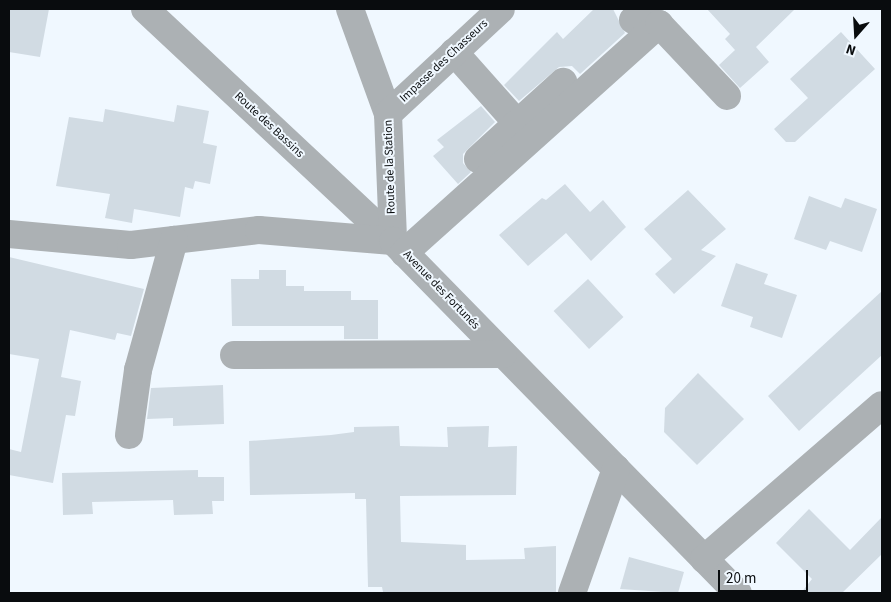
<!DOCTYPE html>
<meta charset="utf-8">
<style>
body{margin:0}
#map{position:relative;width:891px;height:602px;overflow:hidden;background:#f0f8ff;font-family:"Source Sans 3",sans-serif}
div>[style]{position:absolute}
.building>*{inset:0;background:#d1dbe3;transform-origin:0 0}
.minor>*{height:28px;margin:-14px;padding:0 14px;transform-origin:14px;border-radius:14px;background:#acb1b4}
span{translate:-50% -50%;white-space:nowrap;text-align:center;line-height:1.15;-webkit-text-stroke:4px #f0f8ff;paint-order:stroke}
.street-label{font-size:12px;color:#090c0e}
.frame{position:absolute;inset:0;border:10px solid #090c0e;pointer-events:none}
.north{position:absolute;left:831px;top:10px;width:50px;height:50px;-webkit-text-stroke:4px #f0f8ff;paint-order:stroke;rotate:199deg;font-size:14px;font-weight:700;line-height:20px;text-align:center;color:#090c0e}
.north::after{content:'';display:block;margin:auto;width:18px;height:22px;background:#090c0e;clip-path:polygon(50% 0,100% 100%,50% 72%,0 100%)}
.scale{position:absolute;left:718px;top:570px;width:90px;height:22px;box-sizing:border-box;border:2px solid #090c0e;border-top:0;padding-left:6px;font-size:15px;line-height:18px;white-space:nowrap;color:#090c0e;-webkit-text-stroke:4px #f0f8ff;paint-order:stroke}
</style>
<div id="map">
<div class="building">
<i style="clip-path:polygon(9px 9px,49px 9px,40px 57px,9px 52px)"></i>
<i style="clip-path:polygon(594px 9px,613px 9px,625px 33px,580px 74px,572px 66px,559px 67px,519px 101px,504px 85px,557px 32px,563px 39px)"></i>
<i style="clip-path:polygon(707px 9px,795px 9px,756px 47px,769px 62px,740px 88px,719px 65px,735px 50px,725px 39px,730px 34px)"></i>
<i style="clip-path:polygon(841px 32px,875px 69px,795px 142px,786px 142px,774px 129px,808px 98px,790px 79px)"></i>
<i style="clip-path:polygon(177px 105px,209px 111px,203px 143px,217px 146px,210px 184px,195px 181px,193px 189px,185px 187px,180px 217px,134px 209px,132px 223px,105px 218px,110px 194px,56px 186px,69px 117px,103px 122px,105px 109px,174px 122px)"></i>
<i style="clip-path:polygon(481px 106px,495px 122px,463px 154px,463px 163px,471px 172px,458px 184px,433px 156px,444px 147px,437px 140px)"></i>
<i style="clip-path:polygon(565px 184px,590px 212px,603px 200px,626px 227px,591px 261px,566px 233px,528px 266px,499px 235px,542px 198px,546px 200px)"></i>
<i style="clip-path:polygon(688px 190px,726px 229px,701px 250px,716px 256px,674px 294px,655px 274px,672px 259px,644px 229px)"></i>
<i style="clip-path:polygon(809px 196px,841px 208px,845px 198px,877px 209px,862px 252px,830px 241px,826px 250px,794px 239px)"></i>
<i style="clip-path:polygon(9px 257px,144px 289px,131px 336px,117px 333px,115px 340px,70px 330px,61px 377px,81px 381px,75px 416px,66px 415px,53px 483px,9px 475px,9px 449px,21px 452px,39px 359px,9px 354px)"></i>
<i style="clip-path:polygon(736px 263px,768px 274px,764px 284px,797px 295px,782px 338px,750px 327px,753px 317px,721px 306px)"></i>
<i style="clip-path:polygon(259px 270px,286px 270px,286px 286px,304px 286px,304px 291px,351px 291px,351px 300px,378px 300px,378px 339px,344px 339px,344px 326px,232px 326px,231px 279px,259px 279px)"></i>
<i style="left:588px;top:279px;width:52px;height:47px;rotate:47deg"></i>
<i style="clip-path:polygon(882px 291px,882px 355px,799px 431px,768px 396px)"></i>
<i style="clip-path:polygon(698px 373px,744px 419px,697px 465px,664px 432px,665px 408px)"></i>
<i style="clip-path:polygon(223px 385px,224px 424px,173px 426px,173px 418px,147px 419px,151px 388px)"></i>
<i style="clip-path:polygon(399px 426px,400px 446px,448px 447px,447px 427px,489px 426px,488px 447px,517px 446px,516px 495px,400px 496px,401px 542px,466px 545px,466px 560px,525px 559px,524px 548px,556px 546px,556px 593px,383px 592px,382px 587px,368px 587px,366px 499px,355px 499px,355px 493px,250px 495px,249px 441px,331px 435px,354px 432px,354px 427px)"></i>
<i style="clip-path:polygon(198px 470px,198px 477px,224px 477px,224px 501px,212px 501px,213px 514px,174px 515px,173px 500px,92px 502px,93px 514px,63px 515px,62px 473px)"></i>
<i style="clip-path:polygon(809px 509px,850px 550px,882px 517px,882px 554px,842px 593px,801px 593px,812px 579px,776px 543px)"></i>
<i style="clip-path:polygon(629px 557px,684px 572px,678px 593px,620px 589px)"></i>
</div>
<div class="minor">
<i style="left:145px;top:9px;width:340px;rotate:43.1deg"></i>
<i style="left:350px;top:9px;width:112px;rotate:70.1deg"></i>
<i style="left:388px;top:114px;width:127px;rotate:87.7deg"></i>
<i style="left:633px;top:20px;width:16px;rotate:-43deg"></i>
<i style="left:454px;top:52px;width:95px;rotate:48.4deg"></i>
<i style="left:388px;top:114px;width:154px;rotate:-42.9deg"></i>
<i style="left:478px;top:159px;width:115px;rotate:-42.2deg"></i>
<i style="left:9px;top:234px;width:122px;rotate:5.2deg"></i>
<i style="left:131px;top:245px;width:129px;rotate:-6.7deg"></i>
<i style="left:259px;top:230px;width:134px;rotate:4.7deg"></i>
<i style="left:393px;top:241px;width:493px;rotate:45.6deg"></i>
<i style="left:404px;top:253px;width:343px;rotate:-41.9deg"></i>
<i style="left:659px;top:24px;width:99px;rotate:46.6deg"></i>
<i style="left:234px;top:355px;width:269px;rotate:-0.2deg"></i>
<i style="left:129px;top:435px;width:66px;rotate:-82.1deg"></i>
<i style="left:138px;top:370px;width:135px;rotate:-74.5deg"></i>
<i style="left:704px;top:559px;width:235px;rotate:-40.9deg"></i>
<i style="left:572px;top:593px;width:132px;rotate:-70.5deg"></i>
</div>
<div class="street-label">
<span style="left:444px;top:61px;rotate:-43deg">Impasse des Chasseurs</span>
<span style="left:269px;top:125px;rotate:43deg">Route des Bassins</span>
<span style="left:390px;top:167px;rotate:-92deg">Route de la Station</span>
<span style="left:441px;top:290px;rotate:46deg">Avenue des Fortunés</span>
</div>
<div class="frame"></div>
<div class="north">N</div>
<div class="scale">20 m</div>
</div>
